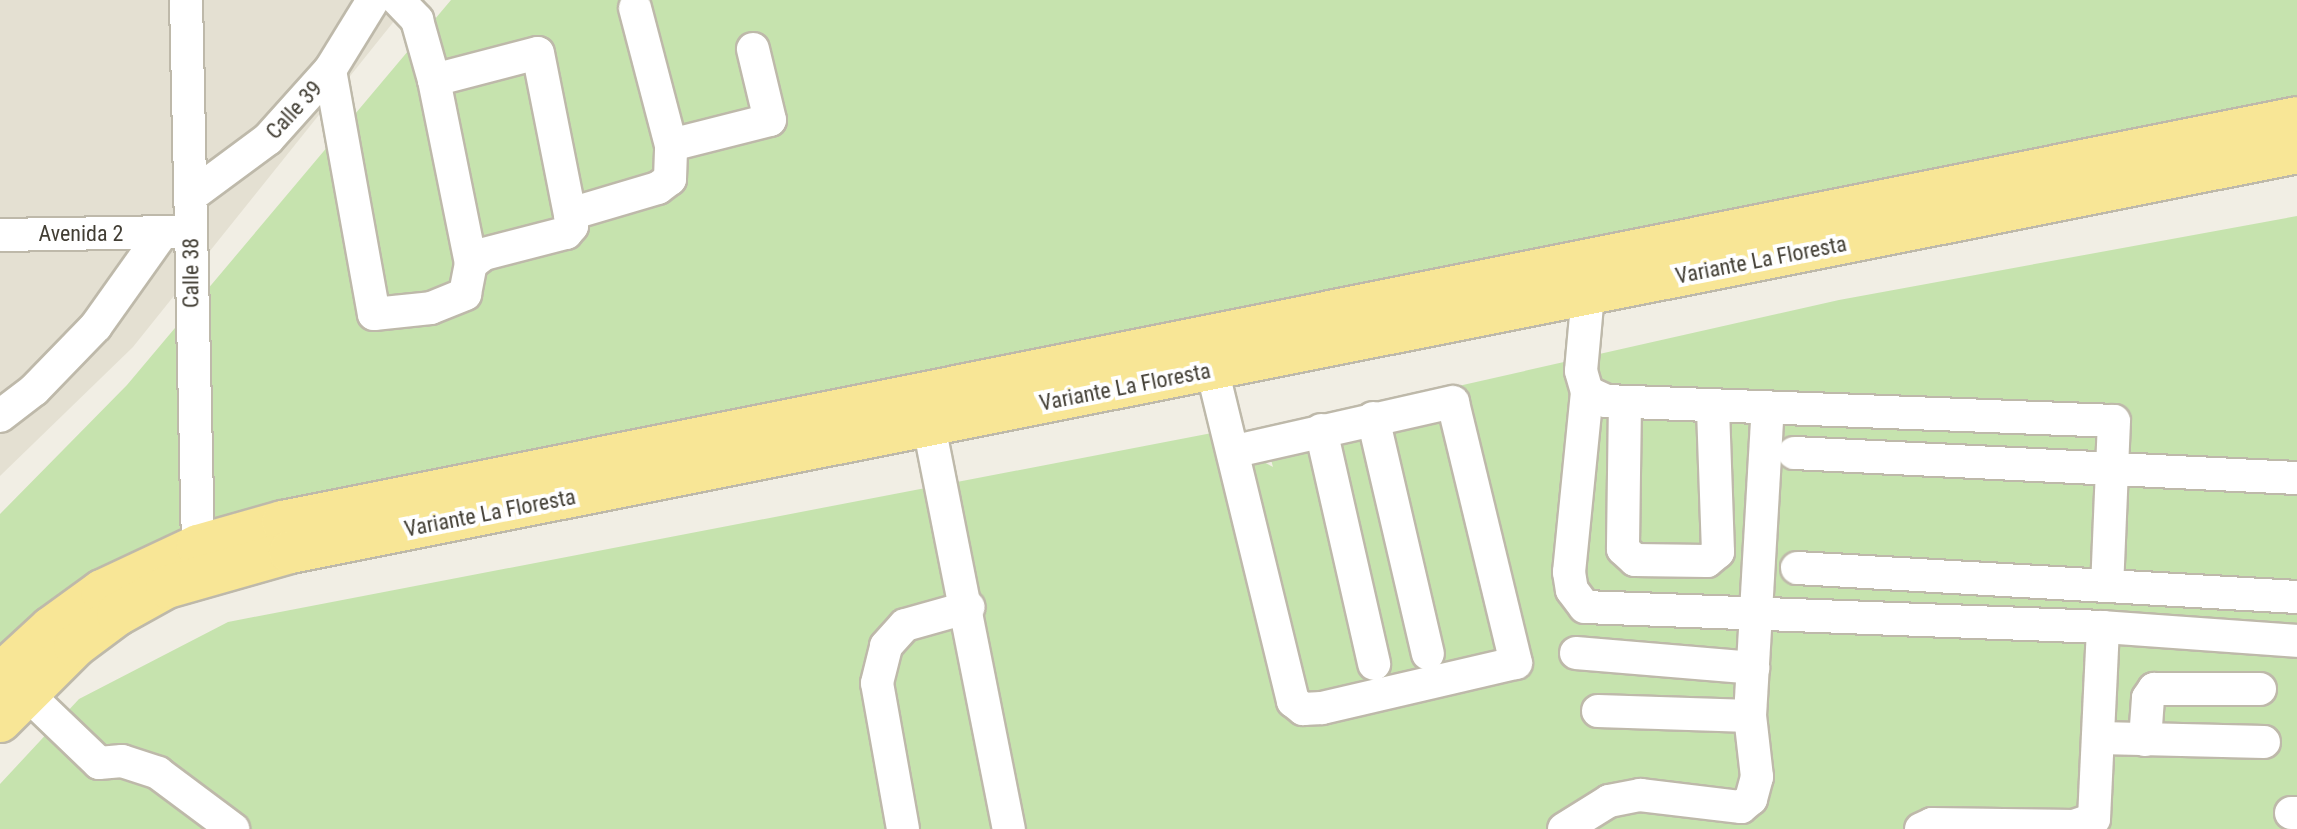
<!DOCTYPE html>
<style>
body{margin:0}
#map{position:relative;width:2297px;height:829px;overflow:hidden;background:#f1eee4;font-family:"Roboto Condensed",sans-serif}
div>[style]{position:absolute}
.residential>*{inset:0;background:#e4e0d2}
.green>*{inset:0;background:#c6e3ae}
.roads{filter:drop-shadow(2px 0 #beb9aa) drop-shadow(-2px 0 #beb9aa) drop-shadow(0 2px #beb9aa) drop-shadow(0 -2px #beb9aa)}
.minor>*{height:32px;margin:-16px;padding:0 16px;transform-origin:16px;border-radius:16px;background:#fff}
.major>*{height:42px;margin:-21px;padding:0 21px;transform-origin:21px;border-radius:21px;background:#f8e696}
span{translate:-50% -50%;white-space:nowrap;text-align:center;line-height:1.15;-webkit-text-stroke:8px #fff;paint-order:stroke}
.street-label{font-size:22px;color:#423e34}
</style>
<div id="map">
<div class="residential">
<i style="clip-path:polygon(0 0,411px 0,133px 347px,0 476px)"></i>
</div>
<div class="green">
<i style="clip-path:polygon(451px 0,2297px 0,2297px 108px,470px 478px,0 652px,0 514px,127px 385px)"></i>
<i style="clip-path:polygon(2297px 216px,2297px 829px,0 829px,0 784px,79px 699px,228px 622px,1212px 433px,1273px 467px,1263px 430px,1839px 300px)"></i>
</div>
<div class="roads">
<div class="minor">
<i style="left:186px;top:0;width:546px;rotate:88.74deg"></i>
<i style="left:398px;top:0;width:28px;rotate:46deg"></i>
<i style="left:417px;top:20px;width:62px;rotate:74.2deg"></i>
<i style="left:434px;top:80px;width:188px;rotate:78.6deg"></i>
<i style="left:635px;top:8px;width:142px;rotate:75.3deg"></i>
<i style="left:330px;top:70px;width:248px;rotate:79.8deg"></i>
<i style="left:374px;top:314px;width:57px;rotate:-6deg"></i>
<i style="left:431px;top:308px;width:37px;rotate:-22deg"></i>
<i style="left:465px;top:294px;width:31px;rotate:-79deg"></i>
<i style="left:471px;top:264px;width:16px;rotate:-38deg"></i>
<i style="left:484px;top:254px;width:85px;rotate:-14.4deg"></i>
<i style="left:566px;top:233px;width:9px;rotate:-49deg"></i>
<i style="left:572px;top:226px;width:12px;rotate:-99deg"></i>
<i style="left:570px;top:214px;width:92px;rotate:-16.5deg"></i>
<i style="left:658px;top:188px;width:15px;rotate:-37deg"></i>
<i style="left:670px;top:179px;width:34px;rotate:-88deg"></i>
<i style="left:671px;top:145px;width:102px;rotate:-14.2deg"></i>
<i style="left:770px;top:120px;width:73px;rotate:-103.5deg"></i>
<i style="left:434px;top:80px;width:107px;rotate:-14.6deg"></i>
<i style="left:538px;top:53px;width:164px;rotate:78.8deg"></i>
<i style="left:191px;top:196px;width:96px;rotate:-36.5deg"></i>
<i style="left:268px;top:139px;width:93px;rotate:-48.1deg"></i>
<i style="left:330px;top:70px;width:82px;rotate:-58.4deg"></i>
<i style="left:0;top:235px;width:177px;rotate:-1deg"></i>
<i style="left:1588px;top:294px;width:77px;rotate:95.2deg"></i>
<i style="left:1581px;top:371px;width:22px;rotate:74deg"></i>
<i style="left:1587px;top:392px;width:181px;rotate:95.7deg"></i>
<i style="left:1569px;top:572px;width:18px;rotate:81deg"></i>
<i style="left:1572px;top:590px;width:21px;rotate:53deg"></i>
<i style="left:1585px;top:607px;width:518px;rotate:2.21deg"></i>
<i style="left:2103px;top:627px;width:195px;rotate:4.1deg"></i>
<i style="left:1212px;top:369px;width:342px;rotate:76.3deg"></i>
<i style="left:1293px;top:701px;width:13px;rotate:39deg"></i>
<i style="left:1303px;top:709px;width:19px;rotate:-3deg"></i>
<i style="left:1322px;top:708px;width:199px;rotate:-13.1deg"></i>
<i style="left:1516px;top:663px;width:268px;rotate:-103.6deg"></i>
<i style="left:1453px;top:402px;width:223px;rotate:167.3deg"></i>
<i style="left:1587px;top:392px;width:21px;rotate:25deg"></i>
<i style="left:1606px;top:401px;width:508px;rotate:2.25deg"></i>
<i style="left:2114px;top:421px;width:165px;rotate:92.4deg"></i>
<i style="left:1625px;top:402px;width:147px;rotate:90.8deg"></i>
<i style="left:1623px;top:549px;width:16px;rotate:43deg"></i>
<i style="left:1635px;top:560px;width:72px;rotate:0.8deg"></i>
<i style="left:1707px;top:561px;width:14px;rotate:-39deg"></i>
<i style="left:1718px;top:552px;width:146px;rotate:-92deg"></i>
<i style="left:0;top:416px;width:43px;rotate:-37.4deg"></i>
<i style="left:34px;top:390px;width:89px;rotate:-45.9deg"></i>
<i style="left:96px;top:326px;width:114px;rotate:-54.6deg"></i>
<i style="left:1373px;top:418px;width:242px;rotate:76.9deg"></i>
<i style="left:929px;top:426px;width:411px;rotate:78.8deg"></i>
<i style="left:1321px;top:430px;width:240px;rotate:77.2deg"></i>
<i style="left:1794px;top:453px;width:504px;rotate:2.85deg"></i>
<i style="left:1797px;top:568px;width:501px;rotate:3.32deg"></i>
<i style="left:1576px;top:653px;width:178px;rotate:4.8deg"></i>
<i style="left:26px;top:693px;width:101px;rotate:43.8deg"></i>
<i style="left:99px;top:763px;width:23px;rotate:-5deg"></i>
<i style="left:122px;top:761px;width:38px;rotate:18deg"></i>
<i style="left:158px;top:773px;width:94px;rotate:36.7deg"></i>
<i style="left:1598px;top:711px;width:152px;rotate:1.9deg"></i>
<i style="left:2100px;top:738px;width:164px;rotate:1.4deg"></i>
<i style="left:2145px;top:740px;width:42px;rotate:-85.9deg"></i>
<i style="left:2148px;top:698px;width:11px;rotate:-56deg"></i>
<i style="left:2154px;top:689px;width:106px"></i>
<i style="left:2291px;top:813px;width:6px"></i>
<i style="left:903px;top:829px;width:148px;rotate:-100.1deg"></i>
<i style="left:877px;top:683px;width:38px;rotate:-76deg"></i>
<i style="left:886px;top:646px;width:28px;rotate:-48deg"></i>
<i style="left:905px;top:625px;width:66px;rotate:-15.7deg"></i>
<i style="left:1564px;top:829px;width:53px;rotate:-31.9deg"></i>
<i style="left:1609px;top:801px;width:32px;rotate:-11deg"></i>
<i style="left:1640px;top:795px;width:102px;rotate:6.8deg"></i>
<i style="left:1741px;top:807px;width:13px;rotate:-39deg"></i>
<i style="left:1751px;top:799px;width:23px;rotate:-75deg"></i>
<i style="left:1757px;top:777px;width:61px;rotate:-96.5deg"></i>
<i style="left:1750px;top:716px;width:309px;rotate:-86.7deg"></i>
<i style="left:1921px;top:829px;width:12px;rotate:-24deg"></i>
<i style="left:1932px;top:824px;width:142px;rotate:0.8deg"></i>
<i style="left:2074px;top:826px;width:21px;rotate:-19deg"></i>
<i style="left:2094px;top:819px;width:192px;rotate:-87.3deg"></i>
</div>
<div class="major">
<i style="left:0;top:675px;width:69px;rotate:-42.7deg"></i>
<i style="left:51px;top:628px;width:63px;rotate:-36deg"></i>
<i style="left:102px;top:591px;width:106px;rotate:-25.1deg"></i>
<i style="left:198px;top:546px;width:88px;rotate:-15.8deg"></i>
<i style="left:283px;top:522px;width:2054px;rotate:-11.34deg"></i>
<i style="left:0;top:721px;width:106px;rotate:-45deg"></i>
<i style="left:75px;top:646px;width:54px;rotate:-36.7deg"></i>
<i style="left:118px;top:614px;width:56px;rotate:-28.9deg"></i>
<i style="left:167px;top:587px;width:128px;rotate:-15.9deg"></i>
<i style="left:290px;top:552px;width:2046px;rotate:-11.27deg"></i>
</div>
</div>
<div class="street-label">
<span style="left:294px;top:110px;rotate:-47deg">Calle 39</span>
<span style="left:81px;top:234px">Avenida 2</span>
<span style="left:1761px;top:260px;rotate:-11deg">Variante La Floresta</span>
<span style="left:191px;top:273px;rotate:-90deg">Calle 38</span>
<span style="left:1125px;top:387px;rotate:-11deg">Variante La Floresta</span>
<span style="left:490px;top:513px;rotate:-11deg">Variante La Floresta</span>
</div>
</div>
